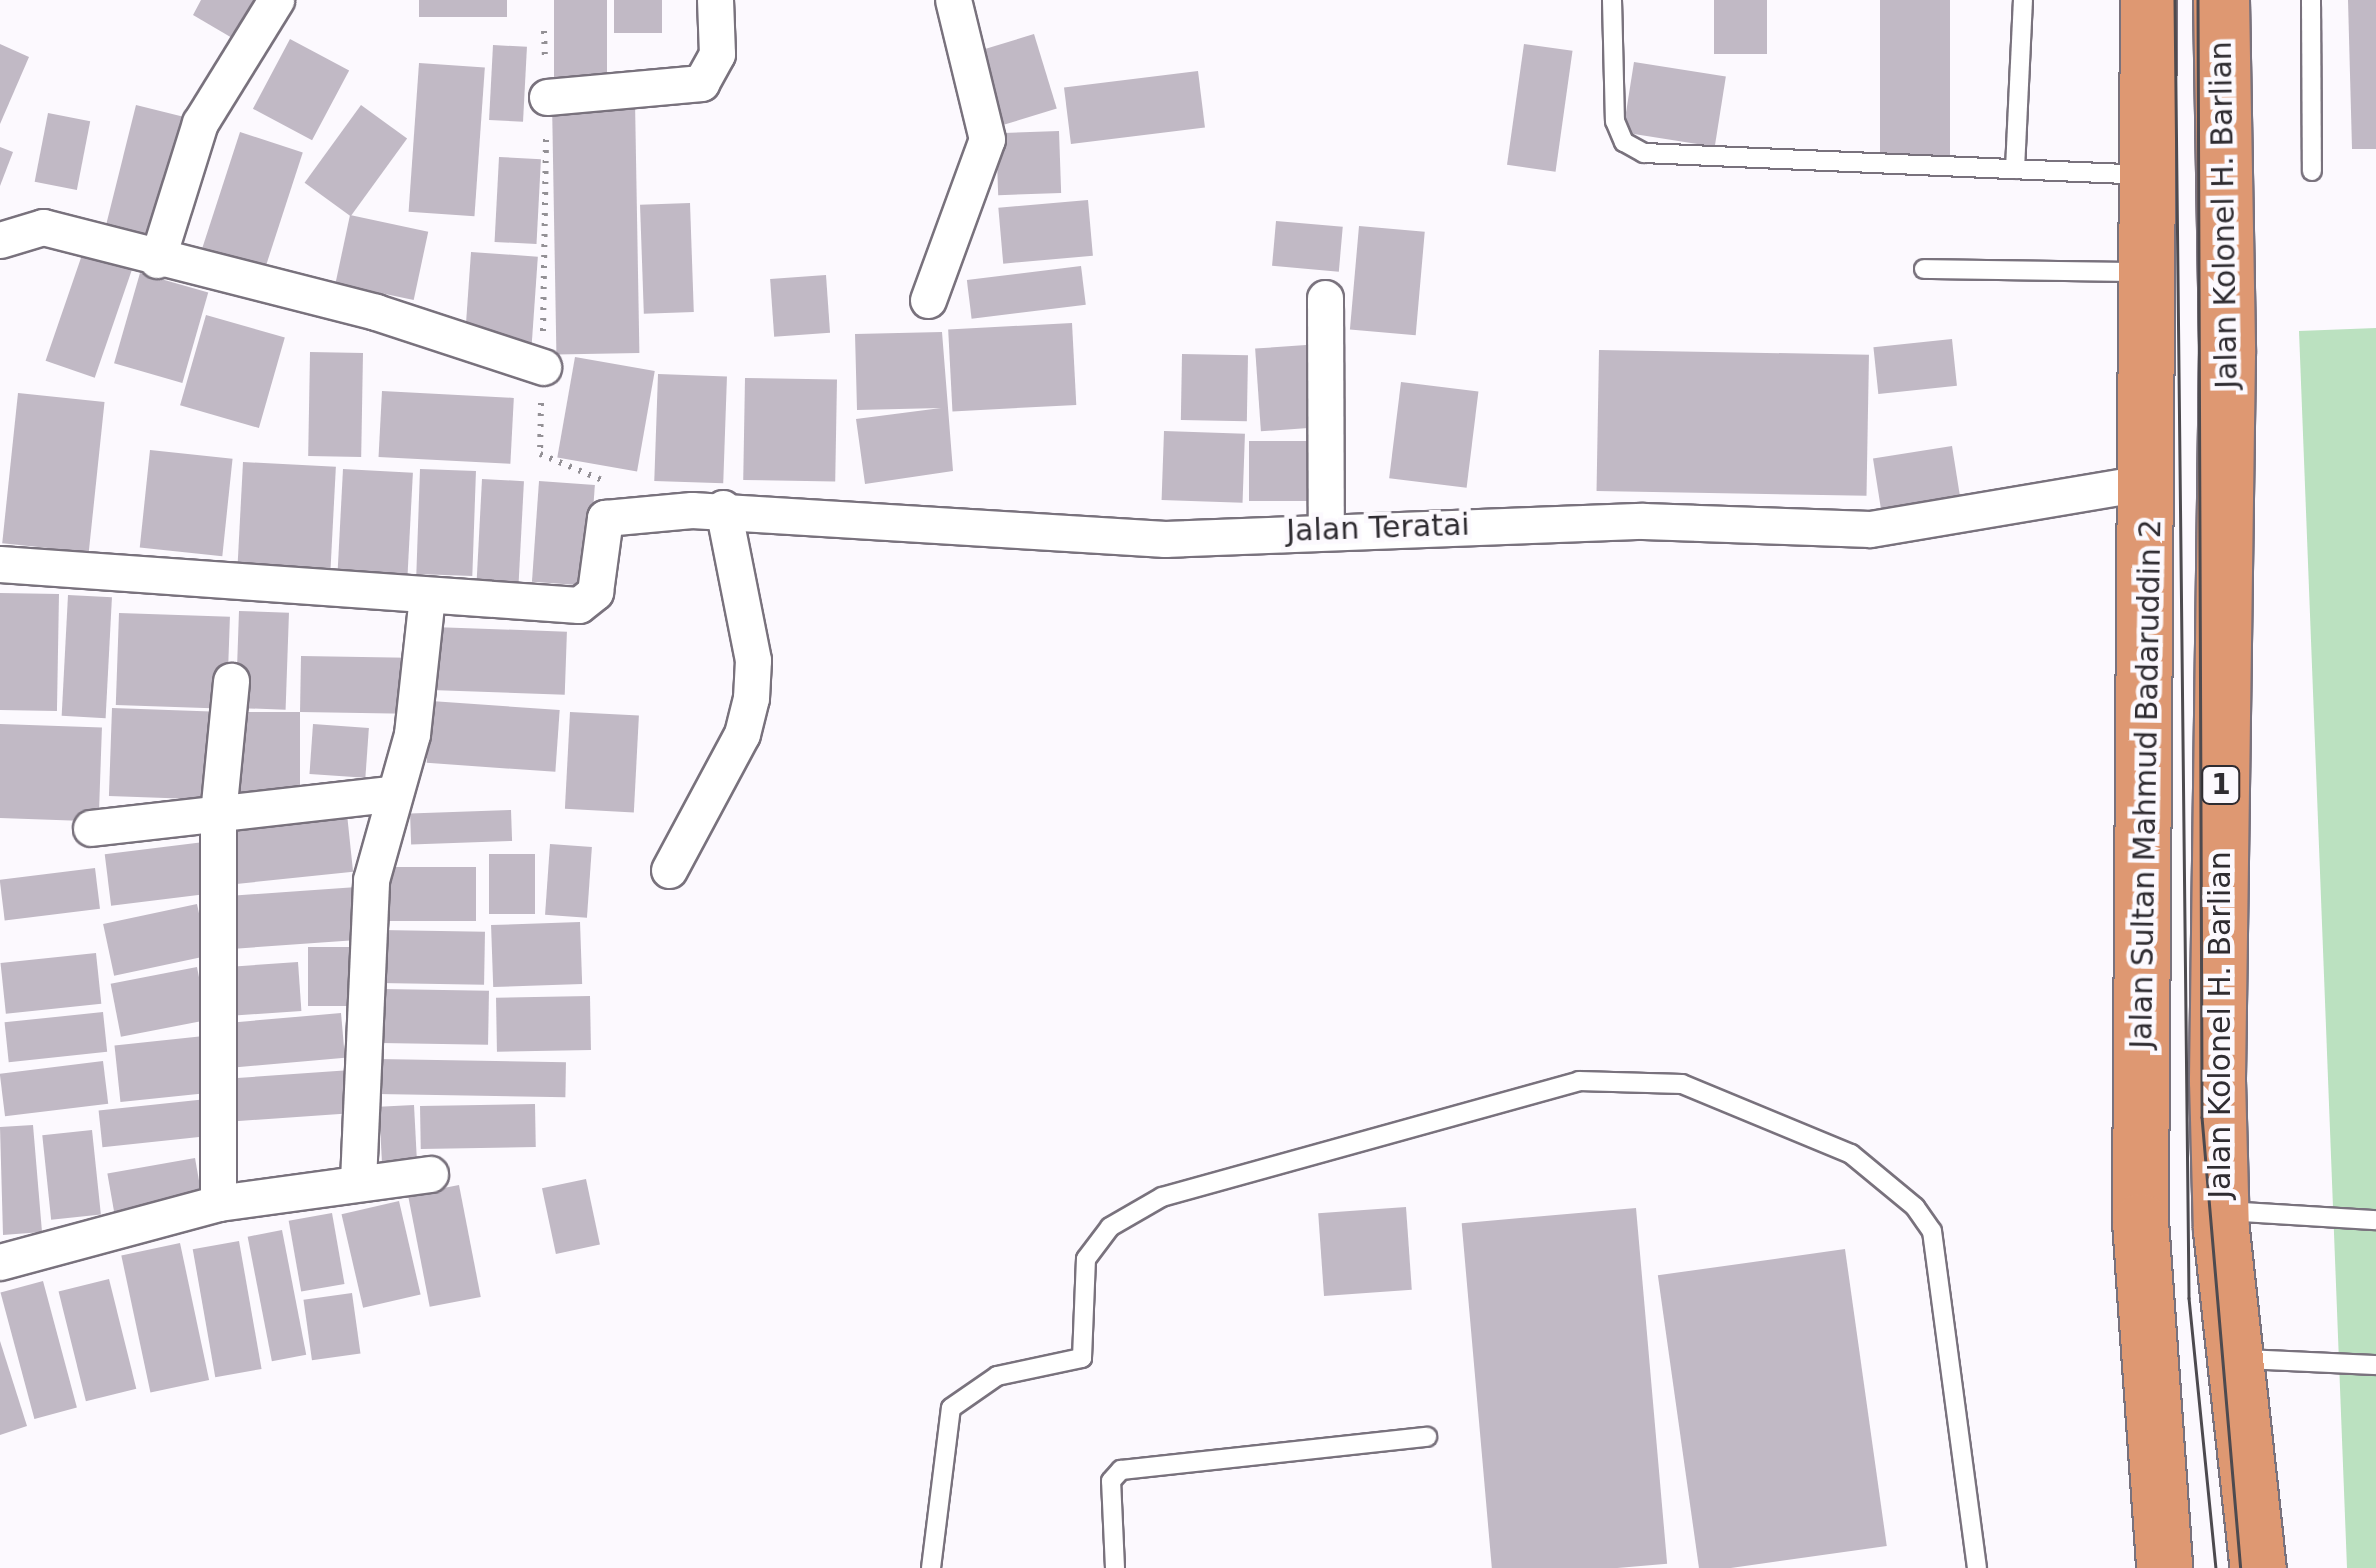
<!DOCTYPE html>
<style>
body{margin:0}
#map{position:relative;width:2376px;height:1568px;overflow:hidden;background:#fcf9fe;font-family:"DejaVu Sans",sans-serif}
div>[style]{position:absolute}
.green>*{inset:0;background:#bbe1c0}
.building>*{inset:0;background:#c1b9c5;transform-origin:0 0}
.path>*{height:6px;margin-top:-3px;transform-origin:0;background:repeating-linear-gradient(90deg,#939095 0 2.5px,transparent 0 10.5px)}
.roads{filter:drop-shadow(2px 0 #79727d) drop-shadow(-2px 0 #79727d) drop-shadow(0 2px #79727d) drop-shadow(0 -2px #79727d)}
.service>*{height:18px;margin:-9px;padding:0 9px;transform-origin:9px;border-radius:9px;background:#fff}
.minor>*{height:35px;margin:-17.5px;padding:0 17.5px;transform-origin:17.5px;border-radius:17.5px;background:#fff}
.trunk>*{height:55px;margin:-27.5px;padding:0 27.5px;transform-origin:27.5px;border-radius:27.5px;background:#de9872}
.tram>*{height:2.5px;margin:-1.25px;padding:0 1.25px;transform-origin:1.25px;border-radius:1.25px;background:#4d4a4f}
span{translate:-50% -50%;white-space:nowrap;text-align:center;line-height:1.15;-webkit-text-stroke:9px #fcf9fe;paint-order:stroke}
.shield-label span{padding:2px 8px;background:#fcf9fe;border:2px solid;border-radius:8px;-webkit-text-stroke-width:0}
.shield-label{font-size:28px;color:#2f2c31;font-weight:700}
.street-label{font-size:30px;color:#2f2c31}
</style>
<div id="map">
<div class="green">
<i style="clip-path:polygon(2376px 328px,2376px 1568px,2347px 1568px,2299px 331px)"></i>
</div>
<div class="building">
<i style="clip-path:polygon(201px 0,264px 0,239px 42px,193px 15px)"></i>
<i style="left:419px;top:0;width:88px;height:17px"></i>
<i style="left:554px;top:0;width:53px;height:87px"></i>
<i style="left:614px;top:0;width:48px;height:33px"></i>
<i style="left:1714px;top:0;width:53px;height:54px"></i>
<i style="left:1880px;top:0;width:70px;height:160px"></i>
<i style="clip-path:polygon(2348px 0,2376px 0,2376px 149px,2352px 149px)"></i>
<i style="left:1034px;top:34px;width:78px;height:59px;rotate:73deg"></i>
<i style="left:290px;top:39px;width:67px;height:79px;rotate:28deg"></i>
<i style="clip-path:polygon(0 44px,29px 57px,0 124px)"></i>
<i style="left:1524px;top:44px;width:49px;height:122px;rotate:8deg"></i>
<i style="left:493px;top:45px;width:34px;height:75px;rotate:3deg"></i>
<i style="left:1634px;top:62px;width:93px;height:71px;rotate:9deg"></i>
<i style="left:419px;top:63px;width:66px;height:149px;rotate:4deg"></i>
<i style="left:1198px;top:71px;width:57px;height:135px;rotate:83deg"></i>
<i style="left:635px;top:101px;width:252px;height:83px;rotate:89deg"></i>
<i style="left:136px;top:105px;width:56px;height:135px;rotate:14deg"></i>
<i style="left:361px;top:105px;width:57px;height:96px;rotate:36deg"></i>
<i style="left:48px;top:113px;width:43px;height:70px;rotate:11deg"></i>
<i style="left:1059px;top:131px;width:62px;height:63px;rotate:88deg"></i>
<i style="left:240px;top:132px;width:66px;height:132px;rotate:18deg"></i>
<i style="clip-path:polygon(0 147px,13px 152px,0 186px)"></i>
<i style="left:499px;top:157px;width:42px;height:85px;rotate:3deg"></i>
<i style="left:1088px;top:200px;width:56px;height:90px;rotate:85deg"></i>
<i style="left:690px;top:203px;width:109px;height:50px;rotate:88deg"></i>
<i style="left:350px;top:215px;width:80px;height:70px;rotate:12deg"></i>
<i style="left:1276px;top:221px;width:67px;height:45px;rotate:5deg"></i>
<i style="left:1359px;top:226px;width:66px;height:104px;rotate:5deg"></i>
<i style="left:83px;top:252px;width:52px;height:115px;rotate:19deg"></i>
<i style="left:471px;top:252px;width:67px;height:90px;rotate:4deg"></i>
<i style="left:1081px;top:266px;width:39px;height:115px;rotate:83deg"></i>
<i style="left:140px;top:273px;width:71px;height:94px;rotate:16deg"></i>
<i style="left:826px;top:275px;width:58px;height:56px;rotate:86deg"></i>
<i style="left:206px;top:315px;width:82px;height:94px;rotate:16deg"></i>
<i style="left:1072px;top:323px;width:82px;height:124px;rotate:87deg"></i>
<i style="clip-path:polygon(942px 332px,953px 471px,865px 484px,856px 419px,941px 408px,857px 410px,855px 334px)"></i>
<i style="left:1952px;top:339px;width:47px;height:79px;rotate:84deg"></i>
<i style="left:1306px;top:345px;width:83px;height:51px;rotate:86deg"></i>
<i style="left:1599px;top:350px;width:270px;height:141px;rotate:1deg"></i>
<i style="left:310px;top:352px;width:53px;height:104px;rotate:1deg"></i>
<i style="left:1182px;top:354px;width:66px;height:66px;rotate:1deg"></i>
<i style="left:575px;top:357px;width:81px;height:102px;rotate:10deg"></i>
<i style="left:658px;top:374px;width:69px;height:107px;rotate:2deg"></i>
<i style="left:745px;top:378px;width:92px;height:102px;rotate:1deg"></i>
<i style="left:1401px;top:382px;width:78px;height:97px;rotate:7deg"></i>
<i style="left:382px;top:391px;width:132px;height:66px;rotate:3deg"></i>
<i style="left:18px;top:393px;width:87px;height:151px;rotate:6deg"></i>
<i style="left:1164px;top:431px;width:81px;height:69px;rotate:2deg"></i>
<i style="left:1319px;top:441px;width:60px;height:70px;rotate:90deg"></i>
<i style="left:1952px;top:446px;width:57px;height:80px;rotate:81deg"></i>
<i style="left:150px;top:450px;width:83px;height:98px;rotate:6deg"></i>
<i style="left:243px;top:462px;width:93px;height:106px;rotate:3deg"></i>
<i style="left:343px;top:469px;width:70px;height:109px;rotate:3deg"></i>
<i style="left:420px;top:469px;width:56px;height:105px;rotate:2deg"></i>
<i style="left:482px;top:479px;width:42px;height:109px;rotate:3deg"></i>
<i style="left:539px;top:481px;width:56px;height:101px;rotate:4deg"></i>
<i style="left:0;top:593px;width:59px;height:117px;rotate:1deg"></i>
<i style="left:68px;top:595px;width:44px;height:121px;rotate:3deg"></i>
<i style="left:239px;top:611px;width:50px;height:97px;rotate:2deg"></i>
<i style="left:119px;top:613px;width:111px;height:92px;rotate:2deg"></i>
<i style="left:433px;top:627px;width:134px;height:63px;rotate:2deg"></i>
<i style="left:301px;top:656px;width:107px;height:56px;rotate:1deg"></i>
<i style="left:431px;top:701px;width:129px;height:62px;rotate:4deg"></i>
<i style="left:112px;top:708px;width:99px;height:88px;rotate:2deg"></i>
<i style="left:237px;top:712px;width:63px;height:84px"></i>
<i style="left:570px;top:712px;width:69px;height:97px;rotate:3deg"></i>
<i style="left:0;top:724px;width:102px;height:94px;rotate:2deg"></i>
<i style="left:313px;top:724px;width:56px;height:50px;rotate:4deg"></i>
<i style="left:511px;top:810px;width:31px;height:101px;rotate:88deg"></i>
<i style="left:347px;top:814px;width:58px;height:120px;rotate:84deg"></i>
<i style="left:204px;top:842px;width:52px;height:100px;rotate:83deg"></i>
<i style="left:550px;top:844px;width:42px;height:71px;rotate:4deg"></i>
<i style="left:489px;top:854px;width:46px;height:60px"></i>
<i style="left:476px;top:867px;width:54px;height:95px;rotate:90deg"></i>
<i style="left:95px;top:868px;width:41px;height:96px;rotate:83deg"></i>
<i style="left:357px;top:887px;width:53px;height:133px;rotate:86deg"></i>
<i style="left:197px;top:904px;width:53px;height:96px;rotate:78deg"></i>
<i style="left:580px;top:922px;width:62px;height:89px;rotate:88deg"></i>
<i style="left:381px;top:930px;width:104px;height:53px;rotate:1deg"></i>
<i style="left:308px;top:947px;width:44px;height:59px"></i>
<i style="left:96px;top:953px;width:51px;height:96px;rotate:84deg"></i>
<i style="left:298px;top:962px;width:49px;height:74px;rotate:86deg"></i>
<i style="left:197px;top:967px;width:54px;height:88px;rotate:79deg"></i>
<i style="left:382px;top:989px;width:107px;height:54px;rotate:1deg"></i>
<i style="left:590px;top:996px;width:54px;height:94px;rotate:89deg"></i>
<i style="left:103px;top:1012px;width:40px;height:99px;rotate:84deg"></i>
<i style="left:341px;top:1013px;width:45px;height:117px;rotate:85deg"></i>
<i style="left:204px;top:1036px;width:57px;height:90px;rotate:84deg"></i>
<i style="left:378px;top:1059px;width:188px;height:35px;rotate:1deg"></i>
<i style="left:103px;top:1061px;width:43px;height:104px;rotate:83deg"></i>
<i style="left:351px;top:1070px;width:43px;height:129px;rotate:86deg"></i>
<i style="left:207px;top:1099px;width:37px;height:109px;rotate:84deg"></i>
<i style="left:535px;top:1104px;width:43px;height:115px;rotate:89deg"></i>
<i style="left:414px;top:1105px;width:65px;height:35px;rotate:87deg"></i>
<i style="clip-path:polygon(33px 1125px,42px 1232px,3px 1235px,0 1127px)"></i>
<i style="left:92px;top:1130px;width:85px;height:50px;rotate:84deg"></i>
<i style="left:195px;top:1158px;width:47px;height:89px;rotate:80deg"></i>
<i style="left:586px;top:1179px;width:67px;height:45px;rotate:78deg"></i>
<i style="left:459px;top:1185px;width:114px;height:52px;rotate:79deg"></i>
<i style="left:399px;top:1201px;width:96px;height:59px;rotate:77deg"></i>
<i style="left:1406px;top:1207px;width:83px;height:88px;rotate:86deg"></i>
<i style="left:1636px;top:1208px;width:357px;height:175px;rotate:85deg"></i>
<i style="left:332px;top:1213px;width:72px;height:44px;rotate:80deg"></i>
<i style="left:282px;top:1230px;width:127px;height:35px;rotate:79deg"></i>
<i style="left:239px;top:1241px;width:130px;height:47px;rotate:80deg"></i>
<i style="left:180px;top:1243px;width:140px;height:60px;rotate:78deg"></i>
<i style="left:1845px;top:1249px;width:300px;height:189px;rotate:82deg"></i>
<i style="left:109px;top:1279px;width:113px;height:52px;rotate:76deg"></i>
<i style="left:43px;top:1281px;width:131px;height:44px;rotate:75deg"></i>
<i style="left:352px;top:1293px;width:61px;height:49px;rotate:82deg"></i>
<i style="clip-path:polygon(0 1341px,27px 1426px,0 1435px)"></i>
</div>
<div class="path">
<i style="left:544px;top:31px;width:30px;rotate:88deg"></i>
<i style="left:543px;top:331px;width:198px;rotate:-89.1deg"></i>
<i style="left:541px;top:403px;width:51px;rotate:91.1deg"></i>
<i style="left:540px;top:454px;width:73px;rotate:22.7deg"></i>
</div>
<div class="roads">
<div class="service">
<i style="left:1612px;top:0;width:121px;rotate:88.6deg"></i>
<i style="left:1615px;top:121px;width:23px;rotate:67deg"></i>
<i style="left:1624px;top:142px;width:23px;rotate:29deg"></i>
<i style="left:1644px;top:153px;width:496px;rotate:2.5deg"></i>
<i style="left:2311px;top:0;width:171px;rotate:89.7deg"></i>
<i style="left:2015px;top:169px;width:169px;rotate:-87.3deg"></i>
<i style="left:1924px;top:269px;width:215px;rotate:0.8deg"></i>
<i style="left:2227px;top:1211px;width:149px;rotate:3.5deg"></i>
<i style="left:2243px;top:1359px;width:133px;rotate:2.6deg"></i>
<i style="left:931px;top:1568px;width:161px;rotate:-82.9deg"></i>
<i style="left:951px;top:1408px;width:56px;rotate:-34.8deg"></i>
<i style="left:997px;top:1376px;width:87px;rotate:-12deg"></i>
<i style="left:1082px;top:1358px;width:99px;rotate:-87.7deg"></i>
<i style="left:1086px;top:1259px;width:40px;rotate:-53deg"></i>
<i style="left:1110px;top:1227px;width:60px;rotate:-30deg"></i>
<i style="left:1162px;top:1197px;width:433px;rotate:-15.5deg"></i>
<i style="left:1579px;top:1081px;width:103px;rotate:1.7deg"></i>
<i style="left:1682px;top:1084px;width:183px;rotate:22.5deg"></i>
<i style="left:1851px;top:1154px;width:83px;rotate:39.6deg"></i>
<i style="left:1915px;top:1207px;width:29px;rotate:55deg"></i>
<i style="left:1932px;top:1231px;width:340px;rotate:82.4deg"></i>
<i style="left:1115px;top:1568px;width:87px;rotate:-92.6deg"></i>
<i style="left:1111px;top:1481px;width:15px;rotate:-48deg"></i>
<i style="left:1121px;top:1470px;width:308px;rotate:-6.2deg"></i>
</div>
<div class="minor">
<i style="left:547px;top:97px;width:155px;rotate:-5.2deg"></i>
<i style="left:701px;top:83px;width:33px;rotate:-61deg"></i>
<i style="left:717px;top:54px;width:54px;rotate:-92.1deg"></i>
<i style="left:0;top:240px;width:45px;rotate:-16.8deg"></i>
<i style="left:43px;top:227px;width:344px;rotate:14.3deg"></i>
<i style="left:376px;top:312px;width:176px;rotate:18.2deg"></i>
<i style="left:157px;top:260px;width:144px;rotate:-72.6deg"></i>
<i style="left:200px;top:123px;width:145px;rotate:-58.3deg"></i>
<i style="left:1325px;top:298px;width:230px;rotate:89.8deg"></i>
<i style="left:928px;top:300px;width:171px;rotate:-69.9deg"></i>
<i style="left:987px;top:139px;width:143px;rotate:-103.7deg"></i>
<i style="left:0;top:564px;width:580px;rotate:4.05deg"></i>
<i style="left:579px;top:605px;width:21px;rotate:-39deg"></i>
<i style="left:595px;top:592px;width:75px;rotate:-82.3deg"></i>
<i style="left:605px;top:518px;width:87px;rotate:-5.3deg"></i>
<i style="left:692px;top:510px;width:474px;rotate:3.5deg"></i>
<i style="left:1165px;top:539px;width:478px;rotate:-2.2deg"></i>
<i style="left:1643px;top:521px;width:227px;rotate:2deg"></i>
<i style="left:1870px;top:529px;width:283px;rotate:-9.6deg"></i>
<i style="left:91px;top:828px;width:301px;rotate:-6.5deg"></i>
<i style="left:669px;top:870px;width:154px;rotate:-61.8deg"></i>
<i style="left:742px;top:734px;width:37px;rotate:-76deg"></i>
<i style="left:751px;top:698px;width:38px;rotate:-87deg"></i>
<i style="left:753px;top:660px;width:155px;rotate:-101.2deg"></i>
<i style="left:358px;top:1181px;width:301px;rotate:-87.5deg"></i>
<i style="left:371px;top:880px;width:152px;rotate:-74.3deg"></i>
<i style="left:412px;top:734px;width:140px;rotate:-83.8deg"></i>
<i style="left:218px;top:1203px;width:389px;rotate:-90deg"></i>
<i style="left:218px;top:814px;width:134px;rotate:-84.4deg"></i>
<i style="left:0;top:1262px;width:226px;rotate:-15.1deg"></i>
<i style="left:218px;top:1203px;width:214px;rotate:-7.8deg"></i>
</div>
<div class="trunk">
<i style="left:2148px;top:0;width:1221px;rotate:90.38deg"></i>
<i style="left:2140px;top:1221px;width:348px;rotate:86deg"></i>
<i style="left:2221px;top:0;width:353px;rotate:89deg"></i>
<i style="left:2227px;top:353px;width:727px;rotate:90.79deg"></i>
<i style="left:2217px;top:1080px;width:150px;rotate:88.5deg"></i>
<i style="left:2221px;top:1230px;width:340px;rotate:83.8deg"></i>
</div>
</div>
<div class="tram">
<i style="left:2175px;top:0;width:1298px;rotate:89.38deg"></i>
<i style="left:2189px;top:1298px;width:271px;rotate:84.3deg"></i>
<i style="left:2198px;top:0;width:1117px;rotate:89.79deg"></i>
<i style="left:2202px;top:1117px;width:453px;rotate:85.1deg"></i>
</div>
<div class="shield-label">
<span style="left:2221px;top:785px">1</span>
</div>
<div class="street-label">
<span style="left:2224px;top:215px;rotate:-91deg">Jalan Kolonel H. Barlian</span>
<span style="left:1378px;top:528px;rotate:-2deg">Jalan Teratai</span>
<span style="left:2146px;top:784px;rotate:-89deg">Jalan Sultan Mahmud Badaruddin 2</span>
<span style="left:2220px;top:1025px;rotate:-90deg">Jalan Kolonel H. Barlian</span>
</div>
</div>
